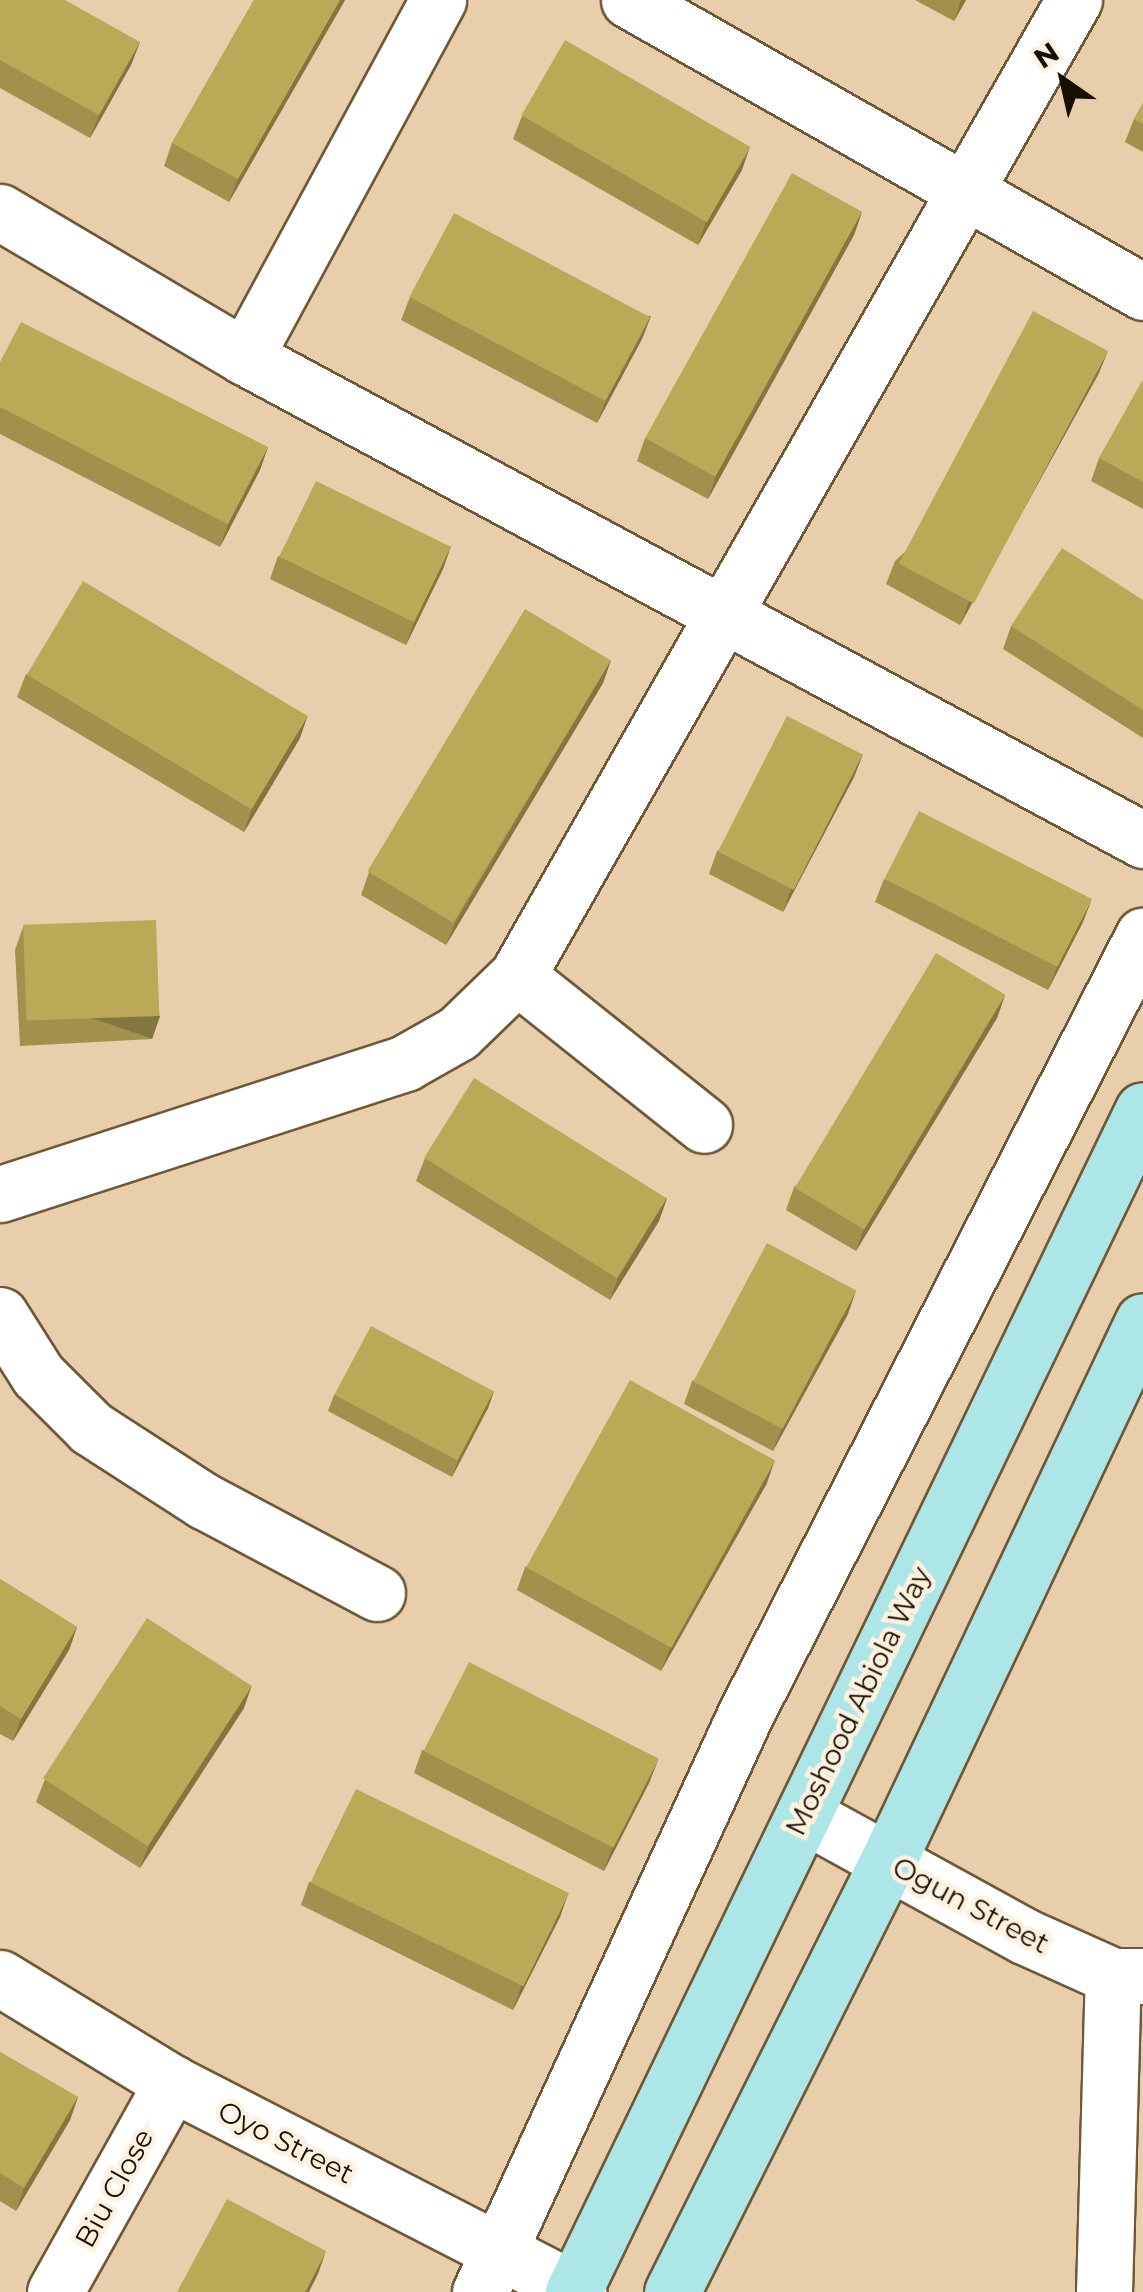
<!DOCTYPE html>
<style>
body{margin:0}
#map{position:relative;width:1143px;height:2292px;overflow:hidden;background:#e8ceaa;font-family:Montserrat,sans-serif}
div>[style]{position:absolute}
.roads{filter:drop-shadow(2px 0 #6e5837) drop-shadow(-2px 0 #6e5837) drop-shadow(0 2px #6e5837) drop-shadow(0 -2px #6e5837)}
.minor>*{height:55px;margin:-27.5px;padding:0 27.5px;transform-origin:27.5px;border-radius:27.5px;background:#fff}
.major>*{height:55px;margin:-27.5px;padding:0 27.5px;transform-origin:27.5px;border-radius:27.5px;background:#ade6e7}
.wall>*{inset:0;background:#a1914c}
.shaded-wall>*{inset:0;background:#83763e;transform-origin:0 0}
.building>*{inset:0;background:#bba958;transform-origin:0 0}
span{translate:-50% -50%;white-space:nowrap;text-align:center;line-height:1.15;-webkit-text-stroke:9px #fef1df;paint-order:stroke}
.street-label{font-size:28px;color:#180f03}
.north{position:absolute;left:1013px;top:30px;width:100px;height:100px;-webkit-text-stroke:8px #fef1df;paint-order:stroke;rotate:326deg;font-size:28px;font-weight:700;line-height:40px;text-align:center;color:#180f03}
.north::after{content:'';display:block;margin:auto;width:35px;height:45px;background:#180f03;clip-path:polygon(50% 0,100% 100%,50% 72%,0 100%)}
</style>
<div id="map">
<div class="roads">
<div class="minor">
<i style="left:629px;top:0;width:591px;rotate:29.6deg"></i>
<i style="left:0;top:212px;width:285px;rotate:30.6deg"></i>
<i style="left:245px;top:357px;width:1020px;rotate:28.27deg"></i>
<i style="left:245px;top:357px;width:406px;rotate:-61.6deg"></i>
<i style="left:517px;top:976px;width:239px;rotate:38.5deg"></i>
<i style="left:0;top:1194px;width:426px;rotate:-17.9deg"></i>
<i style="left:405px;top:1063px;width:61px;rotate:-29.5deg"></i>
<i style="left:458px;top:1033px;width:82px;rotate:-44deg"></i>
<i style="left:517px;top:976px;width:1124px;rotate:-60.29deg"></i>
<i style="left:0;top:1315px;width:71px;rotate:57.7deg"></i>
<i style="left:38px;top:1375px;width:75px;rotate:45deg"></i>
<i style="left:91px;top:1428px;width:135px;rotate:32.9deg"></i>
<i style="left:204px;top:1501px;width:196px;rotate:28deg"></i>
<i style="left:804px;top:1815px;width:251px;rotate:28.8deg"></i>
<i style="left:1024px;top:1936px;width:98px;rotate:24.2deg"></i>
<i style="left:1113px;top:1976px;width:30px"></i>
<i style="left:0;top:1978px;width:202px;rotate:31.4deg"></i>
<i style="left:172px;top:2083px;width:457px;rotate:27.2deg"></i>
<i style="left:55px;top:2292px;width:240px;rotate:-60.8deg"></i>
<i style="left:480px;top:2292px;width:637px;rotate:-65.33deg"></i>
<i style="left:746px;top:1713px;width:873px;rotate:-62.94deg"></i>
<i style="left:1104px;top:2292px;width:316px;rotate:-88.4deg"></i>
</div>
<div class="major">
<i style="left:573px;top:2292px;width:1312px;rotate:-64.26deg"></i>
<i style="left:672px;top:2292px;width:482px;rotate:-63.4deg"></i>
<i style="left:888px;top:1861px;width:597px;rotate:-64.72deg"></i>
</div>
</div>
<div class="wall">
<i style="clip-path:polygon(0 0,140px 42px,131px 65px,90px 138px,0 88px)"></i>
<i style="clip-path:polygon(254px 0,345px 0,229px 202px,164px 166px,172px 143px)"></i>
<i style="clip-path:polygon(915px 0,966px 0,954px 21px)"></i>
<i style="clip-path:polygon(1143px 103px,1143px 152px,1125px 142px,1134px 119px)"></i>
<i style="clip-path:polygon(522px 116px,742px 170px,698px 245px,513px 139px)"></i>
<i style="clip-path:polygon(862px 212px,854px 235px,708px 499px,637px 461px,645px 438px)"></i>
<i style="clip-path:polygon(410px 297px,651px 316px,642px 339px,597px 423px,401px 320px)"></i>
<i style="clip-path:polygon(0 362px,268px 447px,260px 470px,220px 547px,0 434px)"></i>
<i style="clip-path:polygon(1099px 373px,960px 625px,886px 584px,895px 561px)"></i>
<i style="clip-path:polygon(1143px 381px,1143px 509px,1091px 481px,1099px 458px)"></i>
<i style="clip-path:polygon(451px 546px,443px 569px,406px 645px,270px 579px,278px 556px)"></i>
<i style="clip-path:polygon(1143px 600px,1143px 738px,1003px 649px,1011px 626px)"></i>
<i style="clip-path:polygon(611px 660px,603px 683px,446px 945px,361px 895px,369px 872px)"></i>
<i style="clip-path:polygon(26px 674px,300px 738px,244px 832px,17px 697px)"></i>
<i style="clip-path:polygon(863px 754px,854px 777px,783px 912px,709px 874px,717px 851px)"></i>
<i style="clip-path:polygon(884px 879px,1083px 922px,1048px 990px,875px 902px)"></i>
<i style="clip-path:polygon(23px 927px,160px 1016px,152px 1039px,20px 1046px,15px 950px)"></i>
<i style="clip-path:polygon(1005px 995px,997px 1018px,856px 1251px,786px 1210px,794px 1187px)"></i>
<i style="clip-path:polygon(425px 1158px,667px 1198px,659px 1221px,610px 1300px,416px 1181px)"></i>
<i style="clip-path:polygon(848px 1314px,773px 1451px,684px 1404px,692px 1381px)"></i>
<i style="clip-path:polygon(494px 1391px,488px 1408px,452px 1477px,328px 1411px,334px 1395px)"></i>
<i style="clip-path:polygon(767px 1483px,661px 1671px,517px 1590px,525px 1567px)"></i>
<i style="clip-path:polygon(0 1579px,77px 1627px,69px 1650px,13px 1741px,0 1734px)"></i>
<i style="clip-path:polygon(244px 1708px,140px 1868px,36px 1802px,45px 1779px)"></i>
<i style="clip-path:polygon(422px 1750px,658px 1760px,649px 1783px,604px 1871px,414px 1773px)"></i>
<i style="clip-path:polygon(309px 1882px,568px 1894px,560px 1917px,513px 2010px,301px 1905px)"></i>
<i style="clip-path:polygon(0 2052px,78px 2097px,70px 2120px,16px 2211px,0 2201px)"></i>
</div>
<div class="shaded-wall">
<i style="clip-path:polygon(340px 0,345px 0,229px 202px,238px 179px)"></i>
<i style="clip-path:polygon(961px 0,966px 0,954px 21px)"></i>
<i style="clip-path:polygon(140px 42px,131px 65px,90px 138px,99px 115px)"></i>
<i style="clip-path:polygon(750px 147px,742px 170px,698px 245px,706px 222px)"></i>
<i style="clip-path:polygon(862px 212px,854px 235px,708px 499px,716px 476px)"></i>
<i style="clip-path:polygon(651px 316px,642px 339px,597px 423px,606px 400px)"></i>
<i style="clip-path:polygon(1108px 351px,1099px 373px,960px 625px,969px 602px)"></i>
<i style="clip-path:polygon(268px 447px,260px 470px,220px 547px,228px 524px)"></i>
<i style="clip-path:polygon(451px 546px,443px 569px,406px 645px,414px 622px)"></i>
<i style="clip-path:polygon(611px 660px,603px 683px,446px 945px,455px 923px)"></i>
<i style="clip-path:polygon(308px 715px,300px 738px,244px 832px,252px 809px)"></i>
<i style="clip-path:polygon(863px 754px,854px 777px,783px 912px,791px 889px)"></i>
<i style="clip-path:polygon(1092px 899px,1083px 922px,1048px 990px,1057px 967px)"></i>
<i style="clip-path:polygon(1005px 995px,997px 1018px,856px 1251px,864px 1228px)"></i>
<i style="left:160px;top:1016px;width:24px;height:132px;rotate:109deg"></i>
<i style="clip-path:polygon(667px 1198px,659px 1221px,610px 1300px,618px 1278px)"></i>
<i style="clip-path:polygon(856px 1291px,848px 1314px,773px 1451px,782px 1428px)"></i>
<i style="clip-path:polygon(494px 1391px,488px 1408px,452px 1477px,458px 1461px)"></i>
<i style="clip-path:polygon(775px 1460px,767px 1483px,661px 1671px,670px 1648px)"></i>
<i style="clip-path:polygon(77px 1627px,69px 1650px,13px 1741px,21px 1719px)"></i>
<i style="clip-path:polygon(252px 1685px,244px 1708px,140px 1868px,149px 1845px)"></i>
<i style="clip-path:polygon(658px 1760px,649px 1783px,604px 1871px,612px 1848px)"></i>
<i style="clip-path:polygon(568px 1894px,560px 1917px,513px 2010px,521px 1987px)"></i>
<i style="clip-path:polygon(78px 2097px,70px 2120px,16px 2211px,24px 2188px)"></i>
<i style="clip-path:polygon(326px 2251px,318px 2274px,309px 2292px,305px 2292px)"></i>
</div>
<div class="building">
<i style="clip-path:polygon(0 0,65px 0,140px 42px,99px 115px,0 60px)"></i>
<i style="clip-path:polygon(254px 0,340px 0,238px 179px,172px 143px)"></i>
<i style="left:565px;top:40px;width:214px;height:87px;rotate:30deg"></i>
<i style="clip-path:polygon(1143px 103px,1143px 124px,1134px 119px)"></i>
<i style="left:792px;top:173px;width:80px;height:303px;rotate:29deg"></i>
<i style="left:454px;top:213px;width:222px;height:95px;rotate:28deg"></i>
<i style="left:1033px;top:311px;width:85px;height:286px;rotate:28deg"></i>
<i style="clip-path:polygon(21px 322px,268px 447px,228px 524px,0 407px,0 362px)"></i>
<i style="clip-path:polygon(1142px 381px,1143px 381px,1143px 482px,1099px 458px)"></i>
<i style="left:316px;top:481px;width:150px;height:84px;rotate:26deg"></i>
<i style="clip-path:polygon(1062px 548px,1143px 600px,1143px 710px,1011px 626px)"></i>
<i style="left:83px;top:581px;width:262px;height:109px;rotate:31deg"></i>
<i style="left:525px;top:609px;width:100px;height:306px;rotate:31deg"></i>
<i style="left:787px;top:716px;width:85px;height:152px;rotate:27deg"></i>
<i style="left:919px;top:811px;width:194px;height:76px;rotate:27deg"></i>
<i style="left:156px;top:920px;width:96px;height:133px;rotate:88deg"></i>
<i style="left:936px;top:953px;width:81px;height:274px;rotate:31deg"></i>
<i style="left:474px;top:1078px;width:227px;height:94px;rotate:32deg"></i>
<i style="left:767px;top:1243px;width:101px;height:157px;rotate:28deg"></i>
<i style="left:371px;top:1326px;width:139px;height:78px;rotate:28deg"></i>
<i style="left:630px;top:1380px;width:166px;height:214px;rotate:29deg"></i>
<i style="clip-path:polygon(0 1579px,77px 1627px,21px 1719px,0 1706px)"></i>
<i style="left:147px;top:1618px;width:125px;height:191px;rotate:33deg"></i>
<i style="left:469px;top:1662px;width:213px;height:100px;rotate:27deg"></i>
<i style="left:356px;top:1789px;width:237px;height:104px;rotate:26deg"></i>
<i style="clip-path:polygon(0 2052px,78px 2097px,24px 2188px,0 2173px)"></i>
<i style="clip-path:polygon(227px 2199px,326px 2251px,305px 2292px,177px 2292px)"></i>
</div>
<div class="street-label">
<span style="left:858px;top:1701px;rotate:-64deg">Moshood Abiola Way</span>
<span style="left:971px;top:1905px;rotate:28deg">Ogun Street</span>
<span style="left:286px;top:2142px;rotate:27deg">Oyo Street</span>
<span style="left:114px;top:2188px;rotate:-61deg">Biu Close</span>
</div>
<div class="north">N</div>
</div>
